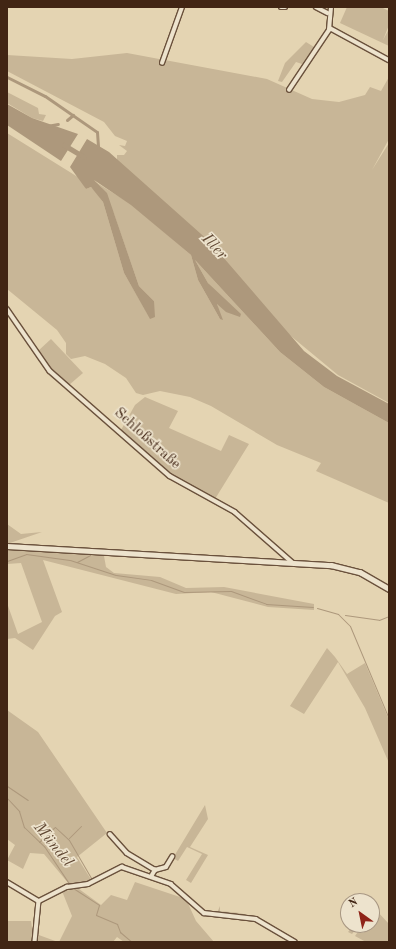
<!DOCTYPE html>
<meta charset="utf-8">
<style>
body{margin:0}
#map{position:relative;width:396px;height:949px;overflow:hidden;background:#e4d4b2;font-family:"Old Standard TT",serif}
div>[style]{position:absolute}
.green>*{inset:0;background:#c8b697}
.water>*{inset:0;background:#ad987c}
.stream>*{height:1px;margin:-0.5px;padding:0 0.5px;transform-origin:0.5px;border-radius:0.5px;background:#ad987c}
.canal>*{height:3px;margin:-1.5px;padding:0 1.5px;transform-origin:1.5px;border-radius:1.5px;background:#ad987c}
.river>*{height:5px;margin:-2.5px;padding:0 2.5px;transform-origin:2.5px;border-radius:2.5px;background:#ad987c}
.roads{filter:drop-shadow(1px 0 #6a513c) drop-shadow(-1px 0 #6a513c) drop-shadow(0 1px #6a513c) drop-shadow(0 -1px #6a513c)}
.minor>*{height:3.5px;margin:-1.75px;padding:0 1.75px;transform-origin:1.75px;border-radius:1.75px;background:#ede3cd}
.secondary>*{height:4.5px;margin:-2.25px;padding:0 2.25px;transform-origin:2.25px;border-radius:2.25px;background:#ede3cd}
span{translate:-50% -50%;white-space:nowrap;text-align:center;line-height:1.15;-webkit-text-stroke:3.5px #ede3cd;paint-order:stroke}
.street-label{font-size:15px;color:#412514}
.water-label{font-size:16px;color:#614833;font-style:italic}
.frame{position:absolute;inset:0;border:8px solid #412514;pointer-events:none}
.north{position:absolute;left:340px;top:893px;width:40px;height:40px;box-sizing:border-box;background:#ede3cd;border:1px solid #a89783;border-radius:50%;rotate:327deg;font-size:11px;font-weight:700;line-height:16px;text-align:center;color:#412514}
.north::after{content:'';display:block;margin:auto;width:14px;height:18px;background:#8f2418;clip-path:polygon(50% 0,100% 100%,50% 72%,0 100%)}
</style>
<div id="map">
<div class="green">
<i style="clip-path:polygon(347px 7px,381px 7px,389px 11px,389px 25px,383px 40px,389px 29px,389px 46px,340px 23px)"></i>
<i style="clip-path:polygon(306px 42px,314px 47px,302px 64px,296px 62px,282px 82px,278px 81px,285px 63px)"></i>
<i style="clip-path:polygon(127px 53px,267px 79px,312px 99px,339px 102px,365px 95px,370px 87px,381px 91px,389px 77px,389px 139px,372px 170px,389px 143px,389px 403px,338px 375px,280px 327px,190px 225px,117px 161px,117px 155px,124px 155px,127px 151px,119px 145px,125px 146px,127px 141px,115px 136px,104px 122px,7px 71px,7px 55px,72px 59px)"></i>
<i style="clip-path:polygon(7px 92px,38px 108px,39px 114px,46px 115px,43px 121px,32px 118px,7px 103px)"></i>
<i style="clip-path:polygon(7px 133px,81px 179px,86px 189px,91px 187px,95px 191px,103px 202px,124px 273px,150px 318px,154px 301px,139px 286px,114px 214px,101px 187px,89px 178px,131px 204px,191px 255px,198px 280px,220px 319px,217px 304px,236px 315px,208px 283px,195px 260px,280px 352px,324px 387px,389px 423px,389px 503px,316px 471px,321px 463px,277px 445px,211px 406px,190px 397px,160px 391px,143px 395px,136px 393px,126px 378px,105px 364px,85px 356px,71px 359px,66px 354px,66px 343px,57px 330px,7px 289px)"></i>
<i style="clip-path:polygon(7px 311px,50px 373px,112px 427px,50px 376px)"></i>
<i style="clip-path:polygon(51px 339px,83px 373px,69px 385px,52px 371px,38px 351px)"></i>
<i style="clip-path:polygon(145px 397px,178px 411px,169px 428px,221px 451px,229px 435px,249px 444px,215px 499px,169px 474px,121px 430px,135px 405px)"></i>
<i style="clip-path:polygon(7px 524px,21px 534px,42px 532px,7px 544px)"></i>
<i style="clip-path:polygon(7px 550px,104px 556px,106px 567px,114px 573px,160px 577px,186px 588px,224px 587px,314px 604px,314px 610px,268px 607px,211px 592px,176px 594px,43px 560px,62px 612px,55px 616px,33px 650px,15px 638px,7px 639px,7px 603px,18px 634px,42px 622px,21px 563px,7px 564px)"></i>
<i style="clip-path:polygon(327px 648px,335px 657px,347px 674px,365px 663px,389px 720px,389px 763px,365px 708px,338px 662px,304px 714px,290px 706px)"></i>
<i style="clip-path:polygon(7px 710px,38px 732px,107px 833px,77px 857px,92px 881px,69px 884px,44px 854px,30px 853px,23px 869px,7px 860px,15px 845px,7px 839px)"></i>
<i style="clip-path:polygon(205px 805px,208px 819px,190px 847px,208px 855px,191px 883px,186px 880px,202px 854px,187px 847px,178px 861px,173px 858px)"></i>
<i style="clip-path:polygon(135px 882px,186px 899px,196px 921px,214px 942px,124px 942px,117px 937px,113px 942px,59px 942px,72px 916px,62px 891px,79px 889px,101px 905px,111px 895px,127px 900px)"></i>
<i style="clip-path:polygon(220px 906px,220px 911px,240px 913px,264px 920px,299px 942px,256px 918px,217px 913px)"></i>
<i style="clip-path:polygon(377px 911px,389px 924px,389px 942px,366px 942px,355px 936px,360px 929px,358px 927px,352px 934px,348px 932px,354px 925px,372px 925px,372px 915px)"></i>
<i style="clip-path:polygon(8px 921px,31px 921px,34px 942px,7px 942px)"></i>
<i style="clip-path:polygon(36px 934px,58px 942px,36px 942px)"></i>
</div>
<div class="water">
<i style="clip-path:polygon(7px 104px,32px 118px,78px 134px,61px 161px,7px 125px)"></i>
<i style="clip-path:polygon(87px 139px,109px 152px,210px 242px,304px 351px,337px 376px,389px 404px,389px 423px,324px 387px,280px 352px,195px 260px,208px 283px,241px 314px,240px 317px,226px 312px,217px 304px,223px 320px,220px 319px,198px 280px,191px 255px,131px 205px,94px 180px,107px 193px,139px 286px,154px 301px,155px 317px,150px 319px,124px 273px,103px 202px,91px 187px,86px 189px,70px 167px)"></i>
</div>
<div class="stream">
<i style="left:7px;top:561px;width:20px;rotate:-20deg"></i>
<i style="left:26px;top:554px;width:44px;rotate:7.8deg"></i>
<i style="left:70px;top:560px;width:48px;rotate:18.1deg"></i>
<i style="left:116px;top:575px;width:35px;rotate:8deg"></i>
<i style="left:151px;top:580px;width:35px;rotate:20deg"></i>
<i style="left:184px;top:592px;width:47px;rotate:-1.2deg"></i>
<i style="left:231px;top:591px;width:37px;rotate:20deg"></i>
<i style="left:266px;top:604px;width:47px;rotate:3.7deg"></i>
<i style="left:77px;top:562px;width:15px;rotate:-28deg"></i>
<i style="left:317px;top:608px;width:22px;rotate:16deg"></i>
<i style="left:338px;top:614px;width:17px;rotate:45deg"></i>
<i style="left:350px;top:626px;width:101px;rotate:67.2deg"></i>
<i style="left:345px;top:615px;width:34px;rotate:8deg"></i>
<i style="left:379px;top:620px;width:11px;rotate:-22deg"></i>
<i style="left:7px;top:786px;width:25px;rotate:34deg"></i>
<i style="left:7px;top:798px;width:18px;rotate:47deg"></i>
<i style="left:19px;top:811px;width:17px;rotate:73deg"></i>
<i style="left:24px;top:827px;width:28px;rotate:44deg"></i>
<i style="left:44px;top:846px;width:47px;rotate:56.3deg"></i>
<i style="left:48px;top:833px;width:9px;rotate:-41deg"></i>
<i style="left:55px;top:827px;width:19px;rotate:43deg"></i>
<i style="left:69px;top:840px;width:44px;rotate:59.9deg"></i>
<i style="left:69px;top:838px;width:17px;rotate:-45deg"></i>
<i style="left:39px;top:842px;width:11px;rotate:-41deg"></i>
<i style="left:73px;top:888px;width:31px;rotate:33deg"></i>
<i style="left:99px;top:905px;width:10px;rotate:107deg"></i>
<i style="left:96px;top:915px;width:23px;rotate:23deg"></i>
<i style="left:117px;top:924px;width:9px;rotate:69deg"></i>
<i style="left:120px;top:932px;width:16px;rotate:40deg"></i>
</div>
<div class="canal">
<i style="left:7px;top:77px;width:42px;rotate:26.6deg"></i>
<i style="left:45px;top:96px;width:63px;rotate:34.7deg"></i>
<i style="left:97px;top:132px;width:16px;rotate:86deg"></i>
<i style="left:67px;top:120px;width:8px;rotate:-40deg"></i>
<i style="left:47px;top:126px;width:11px;rotate:-10deg"></i>
</div>
<div class="river">
<i style="left:64px;top:145px;width:23px;rotate:31deg"></i>
</div>
<div class="roads">
<div class="minor">
<i style="left:281px;top:7px;width:4px"></i>
<i style="left:316px;top:7px;width:13px;rotate:27deg"></i>
<i style="left:330px;top:28px;width:67px;rotate:28.5deg"></i>
<i style="left:162px;top:63px;width:59px;rotate:-70.3deg"></i>
<i style="left:289px;top:90px;width:72px;rotate:-56.3deg"></i>
<i style="left:329px;top:30px;width:23px;rotate:-85deg"></i>
<i style="left:7px;top:309px;width:75px;rotate:55.3deg"></i>
<i style="left:50px;top:371px;width:159px;rotate:41.2deg"></i>
<i style="left:170px;top:476px;width:74px;rotate:29deg"></i>
<i style="left:235px;top:512px;width:77px;rotate:41.3deg"></i>
<i style="left:110px;top:834px;width:25px;rotate:48deg"></i>
<i style="left:127px;top:853px;width:33px;rotate:31deg"></i>
<i style="left:152px;top:875px;width:6px;rotate:-59deg"></i>
<i style="left:155px;top:870px;width:11px;rotate:-15deg"></i>
<i style="left:166px;top:867px;width:12px;rotate:-59deg"></i>
<i style="left:7px;top:882px;width:37px;rotate:31deg"></i>
<i style="left:39px;top:901px;width:41px;rotate:95.6deg"></i>
<i style="left:39px;top:901px;width:31px;rotate:-27deg"></i>
<i style="left:67px;top:887px;width:21px;rotate:-8deg"></i>
<i style="left:88px;top:884px;width:38px;rotate:-27deg"></i>
<i style="left:122px;top:867px;width:52px;rotate:19.1deg"></i>
<i style="left:171px;top:884px;width:44px;rotate:41.3deg"></i>
<i style="left:204px;top:913px;width:52px;rotate:6.6deg"></i>
<i style="left:256px;top:919px;width:45px;rotate:30.5deg"></i>
</div>
<div class="secondary">
<i style="left:7px;top:546px;width:325px;rotate:3.4deg"></i>
<i style="left:331px;top:565px;width:30px;rotate:14deg"></i>
<i style="left:360px;top:572px;width:34px;rotate:30deg"></i>
</div>
</div>
<div class="street-label">
<span style="left:147px;top:439px;rotate:42deg">Schloßstraße</span>
</div>
<div class="water-label">
<span style="left:214px;top:247px;rotate:47deg">Iller</span>
<span style="left:53px;top:845px;rotate:51deg">Mündel</span>
</div>
<div class="frame"></div>
<div class="north">N</div>
</div>
